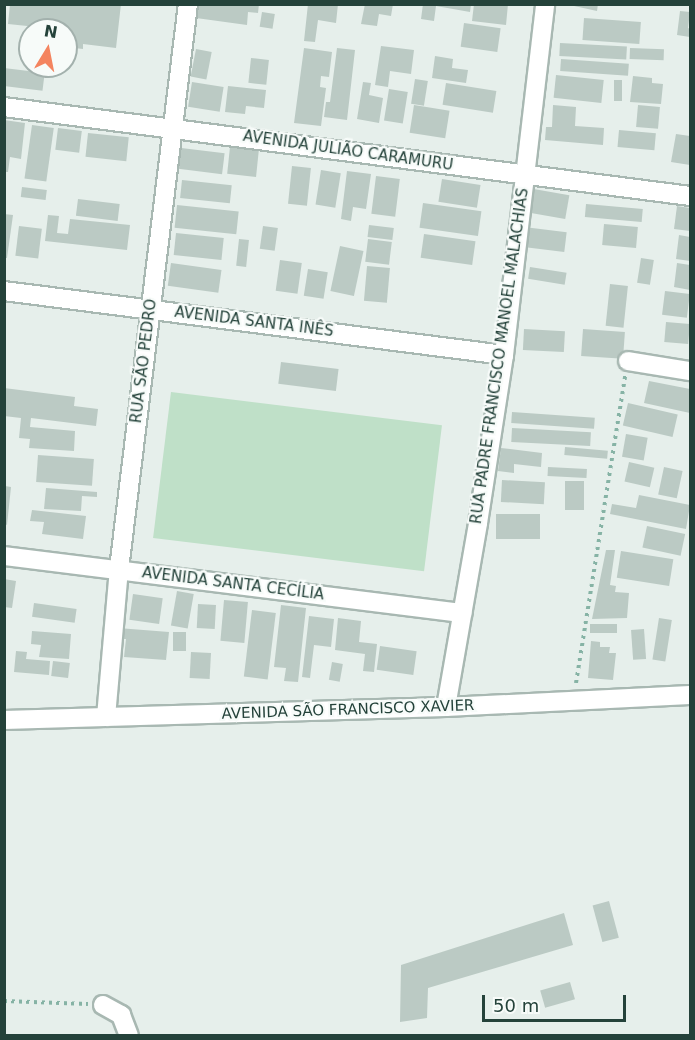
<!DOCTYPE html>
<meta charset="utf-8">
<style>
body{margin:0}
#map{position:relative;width:695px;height:1040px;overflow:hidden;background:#e6efeb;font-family:"DejaVu Sans",sans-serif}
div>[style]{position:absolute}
.green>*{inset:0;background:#bfe0c8;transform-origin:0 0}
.building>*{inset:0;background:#bbcac4;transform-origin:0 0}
.path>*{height:4px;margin-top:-2px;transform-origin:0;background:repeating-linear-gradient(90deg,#86b3a5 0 3px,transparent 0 7.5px)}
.roads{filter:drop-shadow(2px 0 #a8b8b2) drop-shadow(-2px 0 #a8b8b2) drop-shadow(0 2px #a8b8b2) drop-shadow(0 -2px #a8b8b2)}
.street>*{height:18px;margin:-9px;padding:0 9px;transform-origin:9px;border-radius:9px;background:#fff}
span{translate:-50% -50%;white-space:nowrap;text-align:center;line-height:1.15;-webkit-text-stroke:4.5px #f7fbf9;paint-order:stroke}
.street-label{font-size:15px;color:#24423a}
.frame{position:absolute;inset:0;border:6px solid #24423a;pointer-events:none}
.north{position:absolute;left:18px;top:18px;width:60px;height:60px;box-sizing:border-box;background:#f7fbf9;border:2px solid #a3b1ad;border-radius:50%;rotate:10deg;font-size:16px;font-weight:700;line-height:24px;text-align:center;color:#24423a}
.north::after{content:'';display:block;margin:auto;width:21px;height:27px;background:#f4845f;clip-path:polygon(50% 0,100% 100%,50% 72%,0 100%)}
.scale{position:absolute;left:482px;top:995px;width:144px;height:27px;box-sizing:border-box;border:3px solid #24423a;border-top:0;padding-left:8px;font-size:18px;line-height:21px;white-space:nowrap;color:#24423a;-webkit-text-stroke:4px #f7fbf9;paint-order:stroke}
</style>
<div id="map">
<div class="green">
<i style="left:171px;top:392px;width:273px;height:147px;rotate:7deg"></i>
</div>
<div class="building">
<i style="clip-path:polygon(10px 4px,121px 4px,116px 48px,83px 44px,83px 49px,66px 47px,66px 30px,8px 24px)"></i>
<i style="clip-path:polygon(198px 4px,259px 4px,258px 13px,248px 12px,247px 25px,196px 18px)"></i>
<i style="clip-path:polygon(308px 4px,338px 4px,336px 23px,318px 20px,315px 42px,304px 41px)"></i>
<i style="clip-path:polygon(365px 4px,393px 4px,391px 16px,379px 14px,377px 26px,361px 24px)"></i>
<i style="clip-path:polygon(423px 4px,471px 4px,470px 12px,436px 6px,434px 21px,421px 19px)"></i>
<i style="clip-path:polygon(474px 4px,508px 4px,506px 25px,472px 21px)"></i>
<i style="clip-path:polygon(565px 4px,598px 4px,597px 11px)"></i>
<i style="clip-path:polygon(680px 11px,690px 12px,688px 28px,690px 29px,690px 37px,677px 35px)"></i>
<i style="left:262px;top:12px;width:13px;height:15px;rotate:9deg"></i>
<i style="left:584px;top:18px;width:57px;height:22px;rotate:4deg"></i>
<i style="left:464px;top:23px;width:37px;height:24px;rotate:8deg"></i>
<i style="left:560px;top:43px;width:67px;height:13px;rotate:3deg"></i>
<i style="clip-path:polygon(381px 46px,414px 50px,411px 74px,390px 71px,388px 87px,375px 85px)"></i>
<i style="clip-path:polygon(304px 48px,332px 52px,329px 77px,321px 76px,320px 87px,326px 88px,321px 126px,294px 123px)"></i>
<i style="clip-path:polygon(337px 48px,355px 50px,347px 120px,324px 117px,326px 102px,330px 102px)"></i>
<i style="left:630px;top:48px;width:34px;height:11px;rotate:2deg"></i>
<i style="left:196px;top:49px;width:16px;height:28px;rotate:11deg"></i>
<i style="clip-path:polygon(435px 56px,453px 59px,452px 68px,468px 70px,466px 83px,432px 78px)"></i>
<i style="left:251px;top:58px;width:18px;height:25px;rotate:6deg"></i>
<i style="left:561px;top:59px;width:68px;height:12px;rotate:4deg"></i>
<i style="left:4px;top:68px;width:41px;height:18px;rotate:7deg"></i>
<i style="left:556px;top:75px;width:48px;height:23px;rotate:6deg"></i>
<i style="clip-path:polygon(633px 76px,652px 78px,652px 83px,663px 84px,661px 104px,630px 102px)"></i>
<i style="left:415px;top:79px;width:13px;height:25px;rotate:9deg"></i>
<i style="left:614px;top:80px;width:8px;height:21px"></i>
<i style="left:192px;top:82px;width:32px;height:25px;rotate:9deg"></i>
<i style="clip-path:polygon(363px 82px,371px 83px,369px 95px,383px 98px,379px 123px,357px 119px)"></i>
<i style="left:446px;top:83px;width:51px;height:22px;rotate:9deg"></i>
<i style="clip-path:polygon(228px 86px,266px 90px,264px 108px,246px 106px,245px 114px,225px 112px)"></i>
<i style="left:389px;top:89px;width:19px;height:32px;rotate:9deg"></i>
<i style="left:414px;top:105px;width:36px;height:28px;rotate:9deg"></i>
<i style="clip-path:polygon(553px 105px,576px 107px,575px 126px,604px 128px,603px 145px,545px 140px,546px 127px,552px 127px)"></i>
<i style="left:638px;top:105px;width:22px;height:22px;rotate:5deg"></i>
<i style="clip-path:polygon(4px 120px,25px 123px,21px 159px,10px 157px,8px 172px,4px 172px)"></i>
<i style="left:32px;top:125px;width:22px;height:54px;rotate:8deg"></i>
<i style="left:58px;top:128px;width:24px;height:22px;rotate:7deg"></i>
<i style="left:619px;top:130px;width:37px;height:17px;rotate:5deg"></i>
<i style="left:88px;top:133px;width:41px;height:24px;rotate:6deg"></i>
<i style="clip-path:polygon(676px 134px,690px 136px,690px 165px,671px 162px)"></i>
<i style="left:173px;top:147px;width:52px;height:21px;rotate:7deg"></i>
<i style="left:230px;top:147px;width:29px;height:27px;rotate:6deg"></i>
<i style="left:292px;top:166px;width:19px;height:38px;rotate:6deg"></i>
<i style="left:321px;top:170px;width:20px;height:35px;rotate:9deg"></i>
<i style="clip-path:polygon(347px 171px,371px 174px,366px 209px,353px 207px,351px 221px,341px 219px)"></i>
<i style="left:376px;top:176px;width:24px;height:38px;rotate:7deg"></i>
<i style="left:442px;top:179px;width:39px;height:23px;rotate:9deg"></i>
<i style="left:182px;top:180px;width:50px;height:18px;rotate:6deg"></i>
<i style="left:22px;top:187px;width:25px;height:10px;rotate:7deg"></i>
<i style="left:528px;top:188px;width:42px;height:24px;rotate:10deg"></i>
<i style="left:78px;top:199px;width:42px;height:17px;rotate:7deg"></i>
<i style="left:423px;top:203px;width:59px;height:25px;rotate:8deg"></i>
<i style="left:586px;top:204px;width:57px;height:13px;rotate:5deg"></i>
<i style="left:177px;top:205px;width:62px;height:23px;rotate:6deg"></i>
<i style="clip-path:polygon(677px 206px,690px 208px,690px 231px,674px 229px)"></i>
<i style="clip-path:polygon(4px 214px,13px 215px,7px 258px,4px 258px)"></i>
<i style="clip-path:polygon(48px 215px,59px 216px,57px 233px,68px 234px,70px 219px,130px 225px,127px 250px,45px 241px)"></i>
<i style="left:604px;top:224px;width:34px;height:21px;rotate:5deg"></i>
<i style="left:369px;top:225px;width:25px;height:12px;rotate:7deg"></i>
<i style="left:19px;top:226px;width:23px;height:30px;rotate:7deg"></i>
<i style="left:263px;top:226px;width:15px;height:23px;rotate:8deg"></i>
<i style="left:524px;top:227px;width:43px;height:20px;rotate:7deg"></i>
<i style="left:176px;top:233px;width:48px;height:22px;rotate:6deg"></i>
<i style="left:424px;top:234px;width:52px;height:24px;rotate:8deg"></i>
<i style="clip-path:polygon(679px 235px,690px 237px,690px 261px,676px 259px)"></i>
<i style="left:239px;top:239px;width:10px;height:27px;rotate:6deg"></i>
<i style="left:368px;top:239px;width:24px;height:23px;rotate:7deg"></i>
<i style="left:340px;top:246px;width:24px;height:46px;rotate:12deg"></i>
<i style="left:641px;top:258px;width:13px;height:25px;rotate:9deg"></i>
<i style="left:280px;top:260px;width:22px;height:31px;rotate:8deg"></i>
<i style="left:171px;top:263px;width:51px;height:23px;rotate:8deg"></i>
<i style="clip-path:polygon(677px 263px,690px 265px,690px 290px,674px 287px)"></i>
<i style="left:367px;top:266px;width:23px;height:35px;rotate:5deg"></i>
<i style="left:530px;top:267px;width:37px;height:12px;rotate:9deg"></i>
<i style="left:308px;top:269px;width:20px;height:27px;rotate:9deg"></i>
<i style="left:610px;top:284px;width:18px;height:42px;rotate:6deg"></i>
<i style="left:665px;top:291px;width:25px;height:24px;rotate:7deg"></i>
<i style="left:666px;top:322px;width:24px;height:20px;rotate:5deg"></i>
<i style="left:524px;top:329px;width:41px;height:21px;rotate:3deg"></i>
<i style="left:583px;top:329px;width:42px;height:27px;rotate:4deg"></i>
<i style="left:281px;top:362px;width:58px;height:22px;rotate:7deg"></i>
<i style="clip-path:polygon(649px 381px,690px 389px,690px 413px,644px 403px)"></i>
<i style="clip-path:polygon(4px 388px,75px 397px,74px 406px,98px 409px,96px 426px,31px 418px,30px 427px,75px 431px,74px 451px,29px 448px,30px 439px,19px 438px,21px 418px,4px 416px)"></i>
<i style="left:628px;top:403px;width:51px;height:23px;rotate:13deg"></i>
<i style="left:512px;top:412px;width:83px;height:11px;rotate:4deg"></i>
<i style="left:512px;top:428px;width:79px;height:14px;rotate:3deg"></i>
<i style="left:626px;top:434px;width:22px;height:23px;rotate:10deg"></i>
<i style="left:565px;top:447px;width:43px;height:8px;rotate:5deg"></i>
<i style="clip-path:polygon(501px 448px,542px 453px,541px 467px,514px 464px,514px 473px,498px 471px)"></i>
<i style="left:38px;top:455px;width:56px;height:27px;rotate:4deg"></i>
<i style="left:629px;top:462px;width:26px;height:20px;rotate:13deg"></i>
<i style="left:548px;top:467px;width:39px;height:9px;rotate:3deg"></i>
<i style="left:664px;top:467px;width:19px;height:28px;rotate:12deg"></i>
<i style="left:502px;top:480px;width:43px;height:22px;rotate:3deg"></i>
<i style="left:565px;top:481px;width:19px;height:29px"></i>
<i style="clip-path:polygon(5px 486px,11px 487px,7px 525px,5px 524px)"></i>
<i style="clip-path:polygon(46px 488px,97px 492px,97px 497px,82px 496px,81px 511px,44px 509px)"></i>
<i style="clip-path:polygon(639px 495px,690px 505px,686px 529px,610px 514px,612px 504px,636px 508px)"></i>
<i style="clip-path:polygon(32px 510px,86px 516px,83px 539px,42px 534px,44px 522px,30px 521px)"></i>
<i style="left:496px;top:514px;width:44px;height:25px"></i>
<i style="left:647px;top:526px;width:39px;height:22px;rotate:12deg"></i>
<i style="clip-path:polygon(606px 550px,615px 550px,610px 585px,616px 586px,615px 592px,629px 593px,627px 618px,592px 619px)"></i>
<i style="left:621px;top:551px;width:53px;height:27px;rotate:9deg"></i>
<i style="clip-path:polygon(4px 579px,16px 581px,12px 608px,4px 607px)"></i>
<i style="left:177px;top:591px;width:17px;height:35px;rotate:10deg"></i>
<i style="left:133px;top:594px;width:30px;height:26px;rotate:8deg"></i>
<i style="left:224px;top:600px;width:24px;height:41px;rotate:5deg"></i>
<i style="left:34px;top:603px;width:43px;height:14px;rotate:8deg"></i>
<i style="left:198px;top:604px;width:18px;height:24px;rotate:3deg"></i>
<i style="clip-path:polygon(281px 605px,306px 608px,298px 682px,284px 681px,286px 668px,274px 667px)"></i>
<i style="left:252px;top:610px;width:24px;height:67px;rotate:7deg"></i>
<i style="clip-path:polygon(309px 616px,334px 619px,331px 647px,314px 645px,310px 678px,302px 677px)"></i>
<i style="clip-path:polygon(338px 618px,361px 621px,359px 642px,377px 644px,374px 672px,363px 671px,365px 654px,335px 650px)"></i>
<i style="left:659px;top:618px;width:13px;height:42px;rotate:9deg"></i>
<i style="left:617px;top:624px;width:9px;height:27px;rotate:90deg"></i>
<i style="clip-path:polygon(118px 628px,169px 632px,166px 660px,124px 657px,126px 639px,118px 639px)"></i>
<i style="left:644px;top:629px;width:30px;height:13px;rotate:86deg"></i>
<i style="clip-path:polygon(32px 631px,71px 634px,69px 659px,39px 657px,41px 645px,31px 644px)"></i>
<i style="left:173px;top:632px;width:13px;height:19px"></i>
<i style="clip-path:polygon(591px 641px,600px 642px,600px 647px,610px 647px,609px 653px,616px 653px,613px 680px,588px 678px)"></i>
<i style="left:380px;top:646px;width:37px;height:24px;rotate:8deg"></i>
<i style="clip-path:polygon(16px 651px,27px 652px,26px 659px,50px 661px,49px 675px,14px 672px)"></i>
<i style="left:191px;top:652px;width:20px;height:26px;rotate:3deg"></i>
<i style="left:53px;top:661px;width:17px;height:15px;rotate:7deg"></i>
<i style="left:332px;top:662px;width:11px;height:18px;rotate:10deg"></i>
<i style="left:609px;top:901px;width:38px;height:17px;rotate:75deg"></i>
<i style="clip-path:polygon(564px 913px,573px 945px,428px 988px,427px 1018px,400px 1022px,401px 965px)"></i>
<i style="left:570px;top:982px;width:18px;height:31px;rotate:74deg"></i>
</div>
<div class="path">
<i style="left:576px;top:683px;width:311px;rotate:-80.9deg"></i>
<i style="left:4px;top:1001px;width:84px;rotate:2deg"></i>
</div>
<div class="roads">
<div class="street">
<i style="left:4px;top:107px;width:692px;rotate:7.39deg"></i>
<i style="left:4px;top:291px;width:504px;rotate:7.29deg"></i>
<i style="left:628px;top:361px;width:63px;rotate:9.2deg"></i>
<i style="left:4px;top:556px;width:462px;rotate:7.1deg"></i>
<i style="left:446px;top:707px;width:187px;rotate:-80.1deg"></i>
<i style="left:478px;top:523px;width:170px;rotate:-81.2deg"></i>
<i style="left:504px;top:355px;width:353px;rotate:-83.3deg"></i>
<i style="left:106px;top:717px;width:149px;rotate:-85deg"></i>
<i style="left:119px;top:569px;width:569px;rotate:-83.04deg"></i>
<i style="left:4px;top:720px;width:442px;rotate:-1.7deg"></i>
<i style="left:446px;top:707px;width:244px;rotate:-2.8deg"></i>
<i style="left:103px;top:1005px;width:21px;rotate:29deg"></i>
<i style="left:121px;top:1015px;width:22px;rotate:69deg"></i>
</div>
</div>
<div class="street-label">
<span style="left:348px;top:151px;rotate:8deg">AVENIDA JULIÃO CARAMURU</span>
<span style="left:254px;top:322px;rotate:7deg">AVENIDA SANTA INÊS</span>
<span style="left:500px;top:356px;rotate:-82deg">RUA PADRE FRANCISCO MANOEL MALACHIAS</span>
<span style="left:144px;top:361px;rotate:-83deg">RUA SÃO PEDRO</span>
<span style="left:233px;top:584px;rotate:7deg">AVENIDA SANTA CECÍLIA</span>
<span style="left:348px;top:710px;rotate:-2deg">AVENIDA SÃO FRANCISCO XAVIER</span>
</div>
<div class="frame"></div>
<div class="north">N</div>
<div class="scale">50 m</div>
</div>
